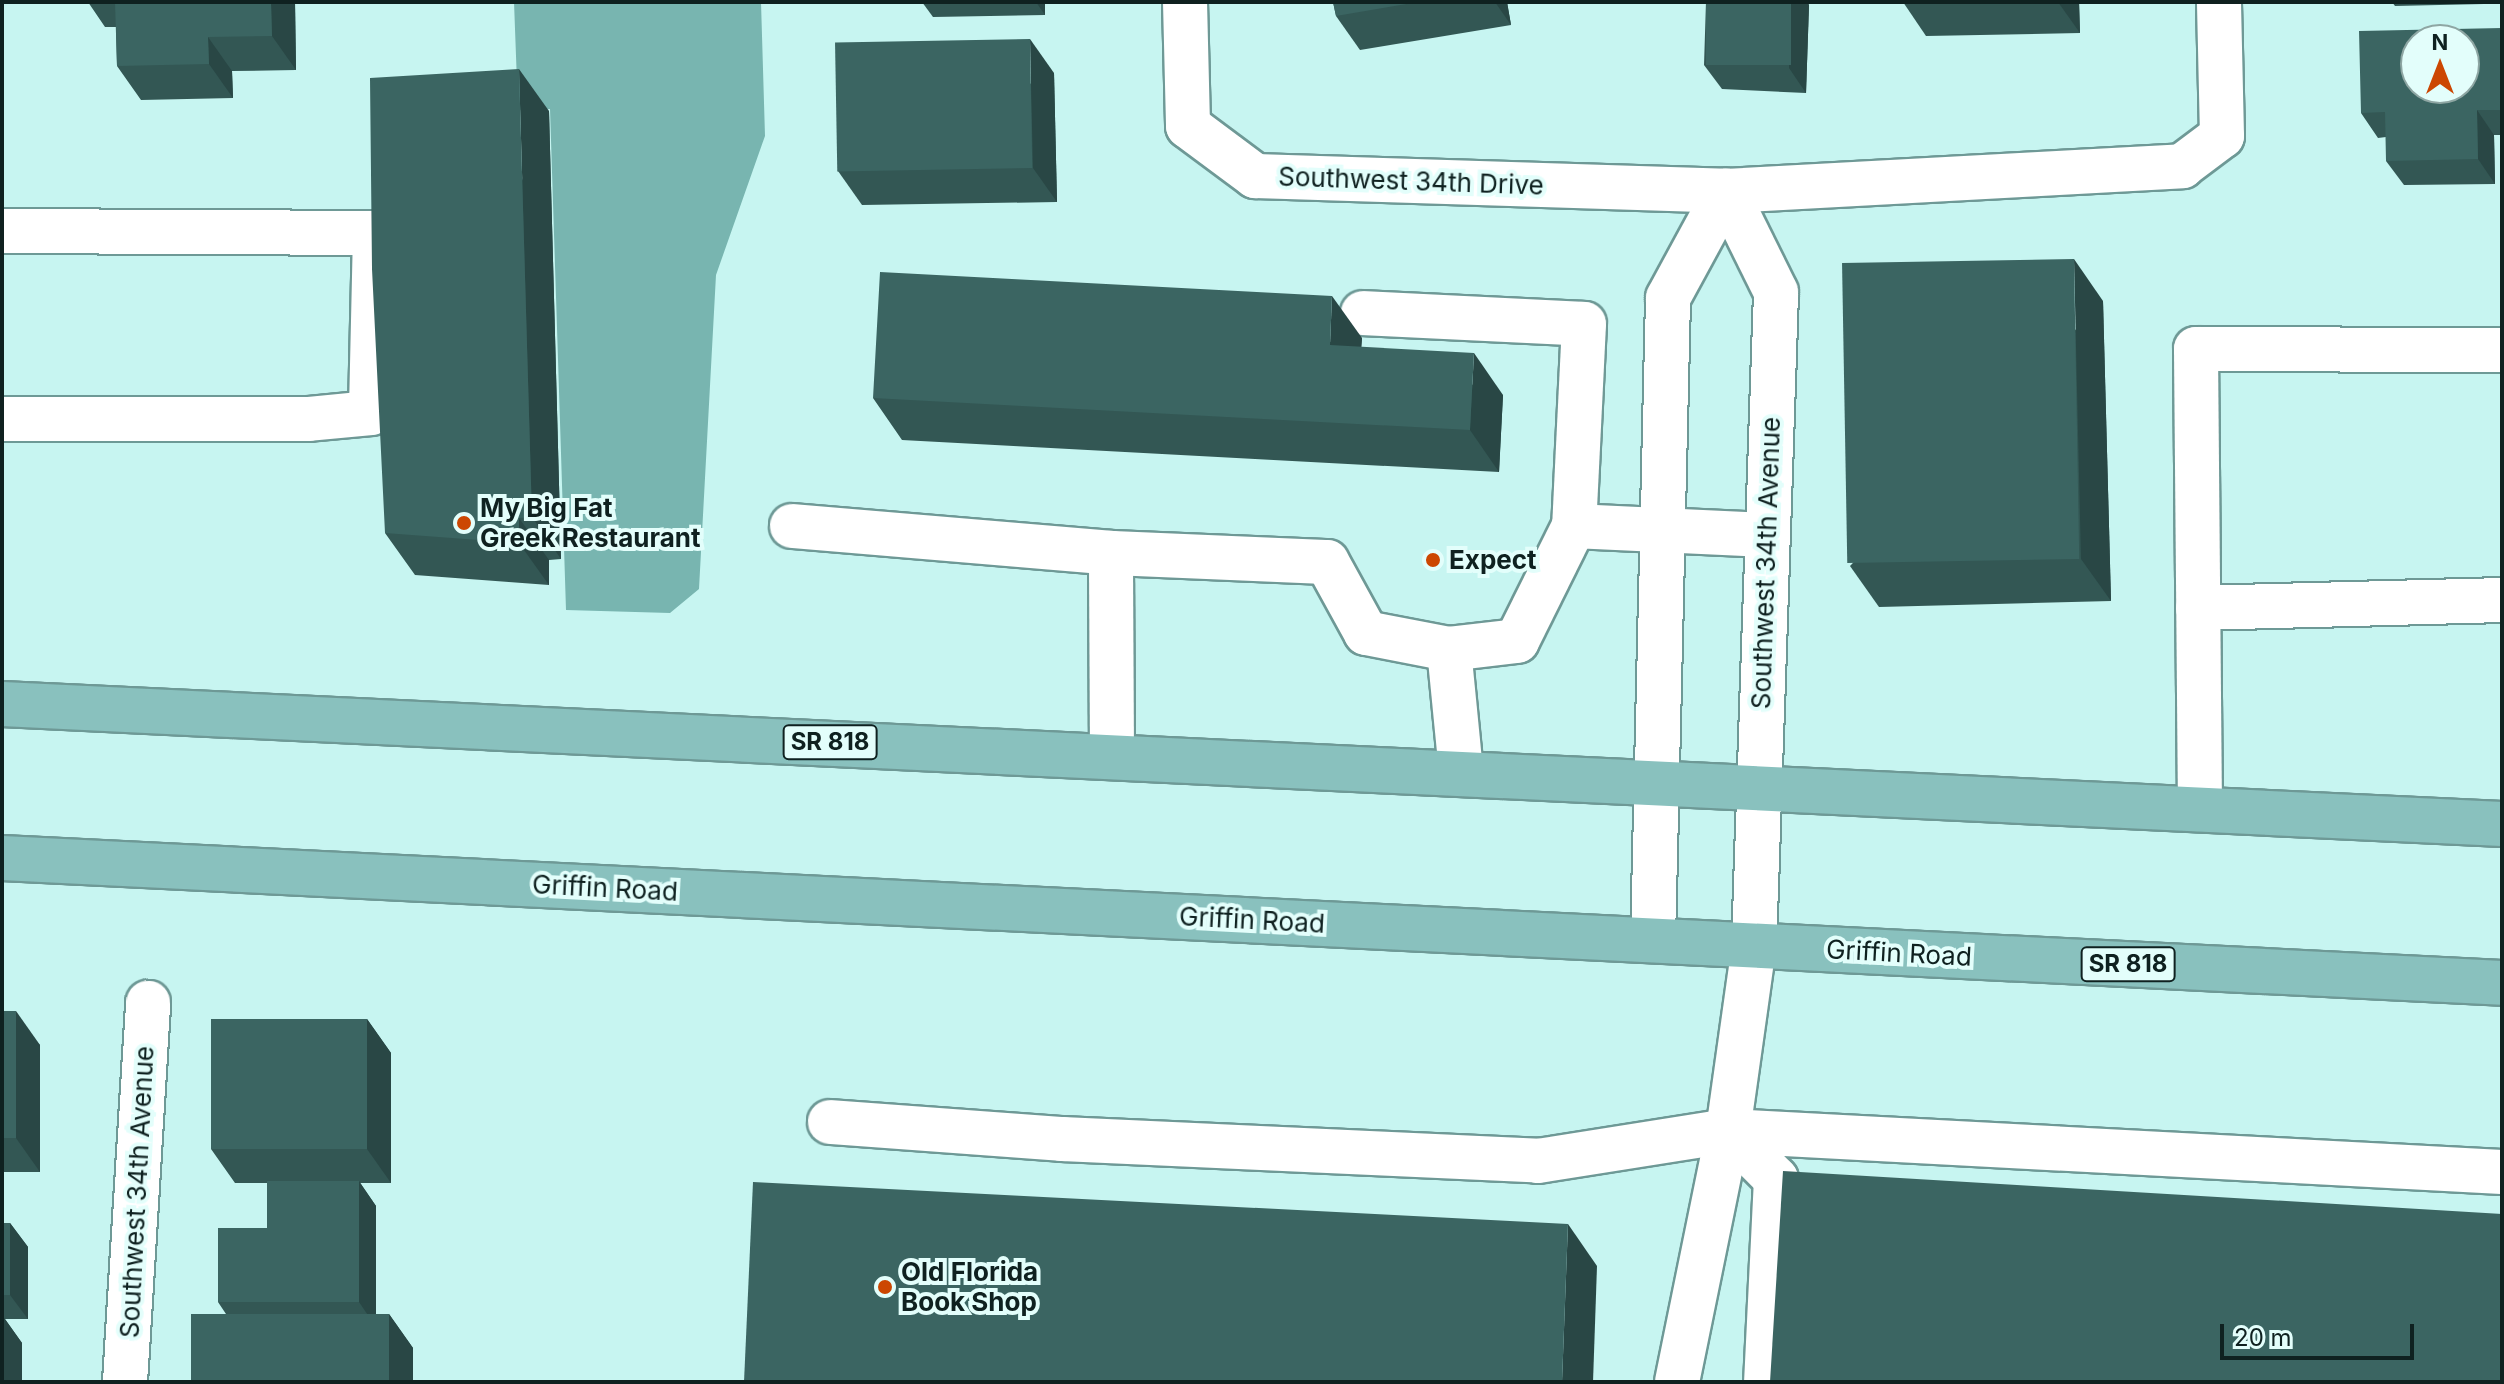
<!DOCTYPE html>
<style>
body{margin:0}
#map{position:relative;width:2504px;height:1384px;overflow:hidden;background:#c7f5f1;font-family:Inter,sans-serif}
div>[style]{position:absolute}
.water>*{inset:0;background:#78b5b0}
.roads{filter:drop-shadow(2px 0 #6e9996) drop-shadow(-2px 0 #6e9996) drop-shadow(0 2px #6e9996) drop-shadow(0 -2px #6e9996)}
.minor>*{height:44px;margin:-22px;padding:0 22px;transform-origin:22px;border-radius:22px;background:#fff}
.major>*{height:44px;margin:-22px;padding:0 22px;transform-origin:22px;border-radius:22px;background:#89c1be}
.wall>*{inset:0;background:#335754}
.shaded-wall>*{inset:0;background:#294745}
.building>*{inset:0;background:#3b6562;transform-origin:0 0}
.dots>*{width:22px;height:22px;translate:-50% -50%;box-sizing:border-box;border:4px solid #e3fefb;border-radius:50%}
span{translate:-50% -50%;white-space:nowrap;text-align:center;line-height:1.15;-webkit-text-stroke:8px #e3fefb;paint-order:stroke}
.shield-label span{padding:2px 6px;background:#e3fefb;border:2px solid;border-radius:6px;-webkit-text-stroke-width:0}
.shield-label{font-size:24px;color:#0f2120;font-weight:700}
.street-label{font-size:26px;color:#0f2120}
.poi-label{font-size:26px;color:#0f2120;font-weight:700}
.left{translate:0 -50%;text-align:left}
.frame{position:absolute;inset:0;border:4px solid #0f2120;pointer-events:none}
.north{position:absolute;left:2400px;top:24px;width:80px;height:80px;box-sizing:border-box;background:#e3fefb;border:2px solid #8ea6a3;border-radius:50%;rotate:0deg;font-size:22px;font-weight:700;line-height:32px;text-align:center;color:#0f2120}
.north::after{content:'';display:block;margin:auto;width:28px;height:36px;background:#cc4702;clip-path:polygon(50% 0,100% 100%,50% 72%,0 100%)}
.scale{position:absolute;left:2220px;top:1324px;width:194px;height:36px;box-sizing:border-box;border:4px solid #0f2120;border-top:0;padding-left:10px;font-size:24px;line-height:28px;white-space:nowrap;color:#0f2120;-webkit-text-stroke:6px #e3fefb;paint-order:stroke}
</style>
<div id="map">
<div class="water">
<i style="clip-path:polygon(514px 2px,761px 2px,765px 136px,716px 275px,699px 589px,670px 613px,566px 610px,550px 109px,518px 110px)"></i>
</div>
<div class="roads">
<div class="minor">
<i style="left:1185px;top:2px;width:124px;rotate:88.6deg"></i>
<i style="left:1188px;top:126px;width:84px;rotate:36.7deg"></i>
<i style="left:1255px;top:176px;width:471px;rotate:1.8deg"></i>
<i style="left:1726px;top:191px;width:457px;rotate:-3.1deg"></i>
<i style="left:2182px;top:166px;width:50px;rotate:-36.9deg"></i>
<i style="left:2222px;top:136px;width:134px;rotate:-91.3deg"></i>
<i style="left:2px;top:231px;width:373px;rotate:0.3deg"></i>
<i style="left:375px;top:233px;width:180px;rotate:91.3deg"></i>
<i style="left:371px;top:413px;width:62px;rotate:174.5deg"></i>
<i style="left:309px;top:419px;width:307px;rotate:180deg"></i>
<i style="left:1363px;top:313px;width:221px;rotate:2.8deg"></i>
<i style="left:1584px;top:324px;width:202px;rotate:92.8deg"></i>
<i style="left:1574px;top:526px;width:128px;rotate:116.4deg"></i>
<i style="left:1517px;top:641px;width:68px;rotate:173.3deg"></i>
<i style="left:792px;top:526px;width:320px;rotate:4.8deg"></i>
<i style="left:1574px;top:526px;width:192px;rotate:2.7deg"></i>
<i style="left:2198px;top:608px;width:304px;rotate:-1.5deg"></i>
<i style="left:1112px;top:755px;width:202px;rotate:-90.3deg"></i>
<i style="left:1111px;top:553px;width:216px;rotate:2.4deg"></i>
<i style="left:1327px;top:562px;width:81px;rotate:61.2deg"></i>
<i style="left:1366px;top:633px;width:85px;rotate:10.9deg"></i>
<i style="left:1449px;top:649px;width:124px;rotate:84.4deg"></i>
<i style="left:2200px;top:809px;width:460px;rotate:-90.5deg"></i>
<i style="left:2196px;top:349px;width:306px;rotate:0.2deg"></i>
<i style="left:1653px;top:940px;width:642px;rotate:-88.66deg"></i>
<i style="left:1668px;top:298px;width:122px;rotate:-61.5deg"></i>
<i style="left:830px;top:1122px;width:233px;rotate:4.2deg"></i>
<i style="left:1062px;top:1139px;width:477px;rotate:2.6deg"></i>
<i style="left:1538px;top:1161px;width:192px;rotate:-9deg"></i>
<i style="left:1728px;top:1131px;width:775px;rotate:3.03deg"></i>
<i style="left:1728px;top:1131px;width:68px;rotate:45deg"></i>
<i style="left:1776px;top:1179px;width:203px;rotate:92.8deg"></i>
<i style="left:125px;top:1382px;width:380px;rotate:-86.5deg"></i>
<i style="left:1677px;top:1382px;width:256px;rotate:-78.5deg"></i>
<i style="left:1728px;top:1131px;width:187px;rotate:-82deg"></i>
<i style="left:1754px;top:946px;width:654px;rotate:-88.07deg"></i>
<i style="left:1776px;top:292px;width:113px;rotate:-116.3deg"></i>
</div>
<div class="major">
<i style="left:2px;top:704px;width:2503px;rotate:2.75deg"></i>
<i style="left:2px;top:858px;width:2503px;rotate:2.86deg"></i>
</div>
</div>
<div class="wall">
<i style="clip-path:polygon(88px 2px,295px 2px,296px 70px,232px 71px,233px 98px,141px 100px,117px 66px,116px 27px,105px 27px)"></i>
<i style="clip-path:polygon(922px 2px,1045px 2px,1045px 15px,933px 17px)"></i>
<i style="clip-path:polygon(1333px 2px,1507px 2px,1511px 25px,1360px 50px,1336px 16px)"></i>
<i style="clip-path:polygon(1706px 2px,1807px 2px,1809px 5px,1806px 93px,1722px 89px,1704px 65px)"></i>
<i style="clip-path:polygon(1903px 2px,2079px 2px,2080px 33px,1926px 36px)"></i>
<i style="clip-path:polygon(2392px 2px,2484px 2px,2484px 4px,2395px 6px)"></i>
<i style="clip-path:polygon(2502px 28px,2502px 135px,2494px 135px,2495px 184px,2404px 185px,2386px 161px,2386px 137px,2378px 138px,2361px 113px)"></i>
<i style="clip-path:polygon(1054px 73px,1057px 202px,862px 205px,838px 171px)"></i>
<i style="clip-path:polygon(549px 111px,561px 559px,549px 560px,549px 585px,415px 575px,385px 533px)"></i>
<i style="clip-path:polygon(2103px 301px,2111px 601px,1879px 607px,1850px 566px)"></i>
<i style="clip-path:polygon(1362px 338px,1361px 347px,1503px 395px,1499px 472px,902px 440px,873px 398px)"></i>
<i style="clip-path:polygon(2px 1011px,40px 1045px,40px 1172px,2px 1172px)"></i>
<i style="clip-path:polygon(367px 1019px,391px 1053px,391px 1183px,360px 1183px,376px 1206px,376px 1314px,389px 1314px,413px 1348px,413px 1382px,226px 1314px,218px 1302px,267px 1228px,267px 1183px,235px 1183px,211px 1149px)"></i>
<i style="clip-path:polygon(2px 1223px,10px 1223px,28px 1247px,28px 1319px,5px 1319px,22px 1343px,22px 1382px,2px 1382px)"></i>
</div>
<div class="shaded-wall">
<i style="clip-path:polygon(271px 2px,295px 2px,296px 70px,272px 36px)"></i>
<i style="clip-path:polygon(1036px 2px,1045px 2px,1045px 15px)"></i>
<i style="clip-path:polygon(1495px 2px,1507px 2px,1511px 25px)"></i>
<i style="clip-path:polygon(1791px 2px,1807px 2px,1809px 5px,1806px 93px,1789px 68px)"></i>
<i style="clip-path:polygon(2058px 2px,2079px 2px,2080px 33px)"></i>
<i style="clip-path:polygon(208px 37px,232px 71px,233px 98px,209px 64px)"></i>
<i style="clip-path:polygon(1030px 39px,1054px 73px,1057px 202px,1033px 168px)"></i>
<i style="clip-path:polygon(519px 69px,549px 111px,561px 559px,532px 517px)"></i>
<i style="clip-path:polygon(2477px 110px,2494px 135px,2495px 184px,2478px 159px)"></i>
<i style="clip-path:polygon(2074px 259px,2103px 301px,2111px 601px,2081px 559px)"></i>
<i style="clip-path:polygon(1332px 296px,1362px 338px,1359px 387px,1330px 345px)"></i>
<i style="clip-path:polygon(1474px 353px,1503px 395px,1499px 472px,1470px 430px)"></i>
<i style="clip-path:polygon(519px 518px,549px 560px,549px 585px,519px 543px)"></i>
<i style="clip-path:polygon(16px 1011px,40px 1045px,40px 1172px,16px 1138px)"></i>
<i style="clip-path:polygon(367px 1019px,391px 1053px,391px 1183px,367px 1149px)"></i>
<i style="clip-path:polygon(359px 1181px,376px 1206px,376px 1327px,359px 1302px)"></i>
<i style="clip-path:polygon(10px 1223px,28px 1247px,28px 1319px,10px 1295px)"></i>
<i style="clip-path:polygon(1568px 1224px,1597px 1266px,1593px 1382px,1562px 1382px)"></i>
<i style="clip-path:polygon(389px 1314px,413px 1348px,413px 1382px,389px 1382px)"></i>
<i style="clip-path:polygon(2px 1315px,22px 1343px,22px 1382px,2px 1382px)"></i>
</div>
<div class="building">
<i style="clip-path:polygon(115px 2px,271px 2px,272px 36px,208px 37px,209px 64px,117px 66px)"></i>
<i style="clip-path:polygon(1333px 2px,1418px 2px,1336px 16px)"></i>
<i style="left:1706px;top:2px;width:85px;height:63px"></i>
<i style="clip-path:polygon(evenodd,2502px 28px,2502px 110px,2477px 110px,2478px 159px,2386px 161px,2385px 112px,2361px 113px,2359px 31px,2502px 28px,2416px 40px,2464px 40px,2464px 88px,2416px 88px,2416px 40px)"></i>
<i style="left:1030px;top:39px;width:129px;height:195px;rotate:89deg"></i>
<i style="clip-path:polygon(519px 69px,532px 517px,519px 518px,519px 543px,385px 533px,372px 269px,370px 78px)"></i>
<i style="left:2074px;top:259px;width:300px;height:232px;rotate:89deg"></i>
<i style="clip-path:polygon(880px 272px,1332px 296px,1330px 345px,1474px 353px,1470px 430px,873px 398px)"></i>
<i style="left:2px;top:1011px;width:14px;height:127px"></i>
<i style="left:211px;top:1019px;width:156px;height:130px"></i>
<i style="clip-path:polygon(1783px 1171px,2502px 1214px,2502px 1382px,1770px 1382px)"></i>
<i style="clip-path:polygon(267px 1181px,359px 1181px,359px 1302px,218px 1302px,218px 1228px,267px 1228px)"></i>
<i style="clip-path:polygon(753px 1182px,1568px 1224px,1562px 1382px,744px 1382px)"></i>
<i style="left:2px;top:1223px;width:8px;height:72px"></i>
<i style="left:191px;top:1314px;width:198px;height:68px"></i>
</div>
<div class="dots">
<i style="left:464px;top:523px;background:#cc4702"></i>
<i style="left:1433px;top:560px;background:#cc4702"></i>
<i style="left:885px;top:1287px;background:#cc4702"></i>
</div>
<div class="shield-label">
<span style="left:830px;top:742px">SR 818</span>
<span style="left:2128px;top:964px">SR 818</span>
</div>
<div class="street-label">
<span style="left:1411px;top:181px;rotate:2deg">Southwest 34th Drive</span>
<span style="left:1766px;top:563px;rotate:-88deg">Southwest 34th Avenue</span>
<span style="left:605px;top:888px;rotate:3deg">Griffin Road</span>
<span style="left:1252px;top:920px;rotate:3deg">Griffin Road</span>
<span style="left:1899px;top:953px;rotate:3deg">Griffin Road</span>
<span style="left:137px;top:1192px;rotate:-87deg">Southwest 34th Avenue</span>
</div>
<div class="poi-label">
<span class="left" style="left:480px;top:523px">My Big Fat<br>Greek Restaurant</span>
<span class="left" style="left:1449px;top:560px">Expect</span>
<span class="left" style="left:901px;top:1287px">Old Florida<br>Book Shop</span>
</div>
<div class="frame"></div>
<div class="north">N</div>
<div class="scale">20 m</div>
</div>
